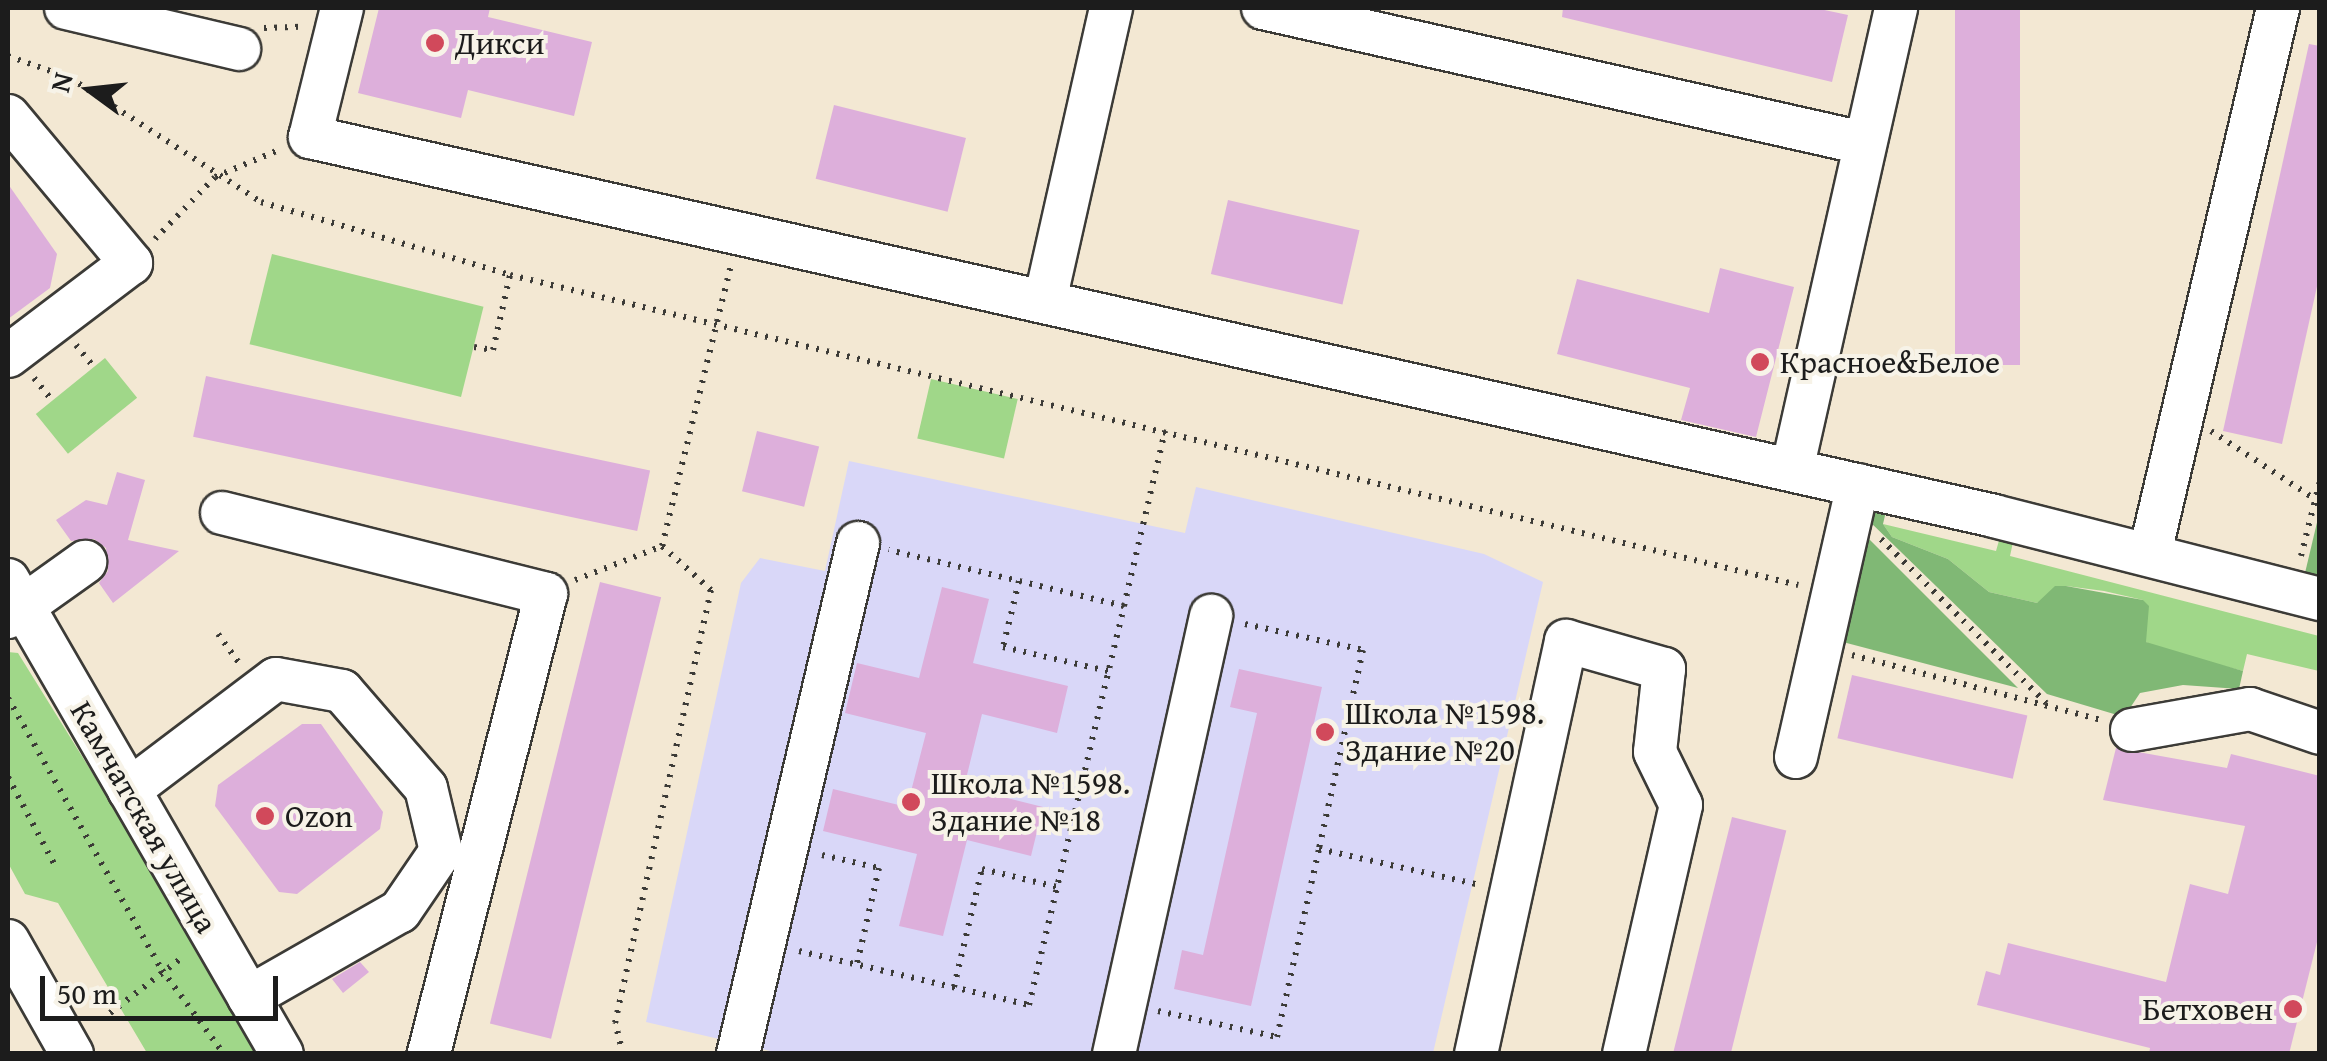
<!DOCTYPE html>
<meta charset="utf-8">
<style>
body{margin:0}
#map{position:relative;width:2327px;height:1061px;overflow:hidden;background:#f3e8d3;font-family:"Gentium Book Plus",serif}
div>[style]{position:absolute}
.built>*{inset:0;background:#d9d7f8}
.green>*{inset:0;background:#a0d789;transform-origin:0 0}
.forest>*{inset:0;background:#80b875}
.building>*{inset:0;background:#ddafdb;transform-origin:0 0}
.path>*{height:6px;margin-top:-3px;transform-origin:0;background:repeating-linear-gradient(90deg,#3c3b37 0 2.5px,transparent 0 10.5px)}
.roads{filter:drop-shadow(2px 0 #3c3b37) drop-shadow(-2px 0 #3c3b37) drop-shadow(0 2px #3c3b37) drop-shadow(0 -2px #3c3b37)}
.minor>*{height:42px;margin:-21px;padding:0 21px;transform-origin:21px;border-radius:21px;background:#fff}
.dots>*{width:28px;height:28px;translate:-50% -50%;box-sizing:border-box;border:5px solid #f7f3e8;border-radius:50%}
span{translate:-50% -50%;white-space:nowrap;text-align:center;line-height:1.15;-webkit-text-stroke:8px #f7f3e8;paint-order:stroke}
.poi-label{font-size:32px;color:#1c1c1c}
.left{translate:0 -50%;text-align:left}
.right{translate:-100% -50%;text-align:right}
.street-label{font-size:32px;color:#1c1c1c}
.frame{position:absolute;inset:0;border:10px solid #1c1c1c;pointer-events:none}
.north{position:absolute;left:40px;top:40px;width:100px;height:100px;-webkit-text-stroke:8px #f7f3e8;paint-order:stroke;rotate:285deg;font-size:28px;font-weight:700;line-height:40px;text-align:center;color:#1c1c1c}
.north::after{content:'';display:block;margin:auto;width:35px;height:45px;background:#1c1c1c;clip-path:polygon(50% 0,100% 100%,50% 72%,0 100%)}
.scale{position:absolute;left:40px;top:976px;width:238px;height:45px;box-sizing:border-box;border:5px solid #1c1c1c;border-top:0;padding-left:12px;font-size:30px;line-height:35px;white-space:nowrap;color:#1c1c1c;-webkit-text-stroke:8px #f7f3e8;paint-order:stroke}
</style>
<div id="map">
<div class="built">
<i style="clip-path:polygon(849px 461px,1185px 533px,1196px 487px,1484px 554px,1543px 582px,1433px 1053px,783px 1054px,646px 1022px,741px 583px,760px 558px,825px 571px)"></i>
</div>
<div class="green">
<i style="left:272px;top:254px;width:218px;height:93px;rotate:14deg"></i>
<i style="left:105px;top:358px;width:51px;height:89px;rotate:51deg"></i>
<i style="left:931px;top:379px;width:89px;height:61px;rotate:13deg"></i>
<i style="clip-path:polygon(1883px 524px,1996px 551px,2002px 530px,2015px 533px,2010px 556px,2319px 636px,2319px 671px,2247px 654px,2243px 671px,2159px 649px,2146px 642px,2143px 600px,2104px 591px,2066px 586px,2037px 603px,1989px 592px,1948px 559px,1892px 537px)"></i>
<i style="clip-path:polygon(8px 652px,18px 653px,266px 1053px,147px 1053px,58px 903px,25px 894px,8px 863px)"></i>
</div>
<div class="forest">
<i style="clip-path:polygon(1871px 499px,1888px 503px,1883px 524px,1892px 537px,1948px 559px,1989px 592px,2037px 603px,2055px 586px,2066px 586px,2143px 600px,2149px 606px,2146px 642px,2243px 671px,2239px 689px,2183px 685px,2140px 693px,2124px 717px,2047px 694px,1866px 518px)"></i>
<i style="clip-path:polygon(2319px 514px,2319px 577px,2305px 573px)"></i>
<i style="clip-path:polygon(1863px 533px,2018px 688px,1839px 641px)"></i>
</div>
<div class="building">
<i style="clip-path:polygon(379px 8px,490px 8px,488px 17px,592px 42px,574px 116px,468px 90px,461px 118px,358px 93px)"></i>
<i style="clip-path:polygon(1563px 8px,1815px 8px,1848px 15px,1832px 82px,1562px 17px)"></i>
<i style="left:1955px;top:8px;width:65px;height:357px"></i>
<i style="clip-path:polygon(2309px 44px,2320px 46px,2320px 273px,2282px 444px,2223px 431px)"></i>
<i style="left:834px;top:105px;width:136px;height:76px;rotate:14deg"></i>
<i style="clip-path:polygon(8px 184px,57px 254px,50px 288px,8px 319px)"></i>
<i style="left:1228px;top:200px;width:135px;height:76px;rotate:13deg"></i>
<i style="clip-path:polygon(1720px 268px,1794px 287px,1756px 437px,1681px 420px,1690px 388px,1557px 354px,1577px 279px,1709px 313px)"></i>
<i style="left:206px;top:376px;width:454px;height:62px;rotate:12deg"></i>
<i style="left:757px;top:431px;width:64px;height:62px;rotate:14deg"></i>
<i style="clip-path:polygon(117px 472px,145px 480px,128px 540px,179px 551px,113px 603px,99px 583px,108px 571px,106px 548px,94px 539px,71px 541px,56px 520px,86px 500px,107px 505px)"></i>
<i style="left:600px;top:582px;width:63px;height:455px;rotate:14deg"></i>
<i style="clip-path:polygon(942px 587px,989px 599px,973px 663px,1068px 686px,1057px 733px,982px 714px,964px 787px,1043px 807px,1031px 856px,967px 840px,943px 936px,899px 926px,917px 854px,823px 831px,833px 789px,907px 807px,926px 733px,845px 713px,857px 663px,919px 678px)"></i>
<i style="clip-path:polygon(1239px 669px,1322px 687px,1251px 1006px,1174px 989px,1182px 950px,1203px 955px,1257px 713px,1230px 707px)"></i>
<i style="left:1852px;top:675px;width:180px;height:65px;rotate:13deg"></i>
<i style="clip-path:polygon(302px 724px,321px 724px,383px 812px,380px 829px,297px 894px,279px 892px,215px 806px,218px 785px)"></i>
<i style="clip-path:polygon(2116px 748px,2227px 768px,2231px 754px,2320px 776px,2320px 930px,2289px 1054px,2149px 1054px,2150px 1048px,1977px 1005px,1986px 971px,2000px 975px,2008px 943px,2166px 982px,2190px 884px,2228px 894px,2245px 826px,2103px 800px)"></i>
<i style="left:1732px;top:817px;width:56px;height:243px;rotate:14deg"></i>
<i style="clip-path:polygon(360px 962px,369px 972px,343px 993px,332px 979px)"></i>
</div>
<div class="path">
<i style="left:264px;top:28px;width:36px;rotate:-2deg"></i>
<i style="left:8px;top:56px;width:66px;rotate:19.5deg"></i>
<i style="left:70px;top:78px;width:228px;rotate:33deg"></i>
<i style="left:261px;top:202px;width:259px;rotate:16.3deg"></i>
<i style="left:510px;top:275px;width:1325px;rotate:13.53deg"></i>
<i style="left:155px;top:239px;width:86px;rotate:-45.9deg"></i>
<i style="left:215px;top:177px;width:72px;rotate:-23deg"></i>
<i style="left:76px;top:345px;width:28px;rotate:51deg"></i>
<i style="left:474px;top:347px;width:19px;rotate:9deg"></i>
<i style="left:493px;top:350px;width:77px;rotate:-77.2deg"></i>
<i style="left:34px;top:378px;width:28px;rotate:51deg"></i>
<i style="left:2211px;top:431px;width:124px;rotate:33.2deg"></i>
<i style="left:1881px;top:539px;width:233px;rotate:44.8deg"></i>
<i style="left:2301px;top:556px;width:77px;rotate:-75.8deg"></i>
<i style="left:575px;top:580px;width:93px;rotate:-21.3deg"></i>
<i style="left:662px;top:546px;width:288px;rotate:-76.2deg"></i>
<i style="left:1019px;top:581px;width:68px;rotate:103.6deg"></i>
<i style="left:1003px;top:647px;width:108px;rotate:12.9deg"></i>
<i style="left:1124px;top:606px;width:180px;rotate:-76.8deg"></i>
<i style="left:1245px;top:624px;width:121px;rotate:12.4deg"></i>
<i style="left:1363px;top:650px;width:204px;rotate:102.5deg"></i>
<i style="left:1319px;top:849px;width:161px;rotate:12.6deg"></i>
<i style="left:218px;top:634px;width:39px;rotate:54deg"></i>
<i style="left:1852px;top:655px;width:257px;rotate:14.6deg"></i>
<i style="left:8px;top:698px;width:313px;rotate:60.5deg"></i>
<i style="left:162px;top:970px;width:104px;rotate:53.6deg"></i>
<i style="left:8px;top:777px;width:104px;rotate:62deg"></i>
<i style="left:822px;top:855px;width:58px;rotate:12.8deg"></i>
<i style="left:879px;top:868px;width:98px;rotate:102.9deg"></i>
<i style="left:799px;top:951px;width:236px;rotate:13.2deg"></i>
<i style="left:1029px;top:1005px;width:410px;rotate:-76.6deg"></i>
<i style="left:1124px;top:606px;width:242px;rotate:-166.6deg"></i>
<i style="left:954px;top:987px;width:121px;rotate:-76.7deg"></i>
<i style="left:982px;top:869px;width:77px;rotate:13.5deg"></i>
<i style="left:1158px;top:1011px;width:122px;rotate:12.3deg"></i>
<i style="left:1277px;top:1037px;width:193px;rotate:-77.4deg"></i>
<i style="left:110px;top:1013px;width:93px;rotate:-37.6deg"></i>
<i style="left:623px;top:1054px;width:32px;rotate:-104deg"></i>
<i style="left:615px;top:1023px;width:444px;rotate:-77.5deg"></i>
<i style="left:711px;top:590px;width:66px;rotate:-138.1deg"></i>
</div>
<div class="roads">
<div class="minor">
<i style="left:66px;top:8px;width:178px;rotate:13.3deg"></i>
<i style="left:342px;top:8px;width:133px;rotate:103.9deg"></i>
<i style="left:310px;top:137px;width:1726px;rotate:12.68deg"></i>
<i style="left:1994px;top:516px;width:336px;rotate:14.3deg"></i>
<i style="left:1263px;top:8px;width:615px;rotate:12.68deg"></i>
<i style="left:8px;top:116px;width:192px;rotate:50.1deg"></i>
<i style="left:131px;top:263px;width:154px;rotate:142.9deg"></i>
<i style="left:1045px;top:301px;width:300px;rotate:-77.3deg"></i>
<i style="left:1792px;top:470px;width:474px;rotate:-77.3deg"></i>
<i style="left:222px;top:513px;width:334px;rotate:14deg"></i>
<i style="left:546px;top:594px;width:475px;rotate:104.3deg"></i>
<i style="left:2150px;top:553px;width:560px;rotate:-76.78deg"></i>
<i style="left:8px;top:580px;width:547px;rotate:59.97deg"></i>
<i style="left:8px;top:617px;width:95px;rotate:-35.5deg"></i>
<i style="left:2132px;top:730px;width:120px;rotate:-10.1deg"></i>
<i style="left:2250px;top:709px;width:74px;rotate:18.9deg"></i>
<i style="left:1796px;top:757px;width:279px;rotate:-77.2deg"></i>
<i style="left:129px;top:790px;width:184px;rotate:-37.1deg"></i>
<i style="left:276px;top:679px;width:67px;rotate:10.3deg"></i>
<i style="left:342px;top:691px;width:128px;rotate:49.1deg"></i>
<i style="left:426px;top:788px;width:65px;rotate:76.6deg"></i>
<i style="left:441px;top:851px;width:73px;rotate:124.3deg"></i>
<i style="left:400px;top:911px;width:174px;rotate:150.3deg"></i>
<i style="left:8px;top:941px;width:130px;rotate:60.5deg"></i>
<i style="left:738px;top:1054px;width:525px;rotate:-76.78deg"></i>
<i style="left:1114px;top:1054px;width:449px;rotate:-77.5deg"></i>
<i style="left:1476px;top:1054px;width:423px;rotate:-77.7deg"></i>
<i style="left:1566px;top:641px;width:102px;rotate:15.9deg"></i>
<i style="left:1664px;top:669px;width:83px;rotate:96.2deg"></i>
<i style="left:1655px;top:752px;width:59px;rotate:63.9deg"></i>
<i style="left:1681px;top:805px;width:255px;rotate:102.9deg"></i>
</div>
</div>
<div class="dots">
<i style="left:435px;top:43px;background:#d1495b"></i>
<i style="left:1760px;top:362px;background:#d1495b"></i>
<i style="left:1325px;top:732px;background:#d1495b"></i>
<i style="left:911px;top:802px;background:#d1495b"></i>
<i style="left:265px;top:816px;background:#d1495b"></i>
<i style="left:2293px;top:1009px;background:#d1495b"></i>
</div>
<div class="poi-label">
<span class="left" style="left:455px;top:43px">Дикси</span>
<span class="left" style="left:1780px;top:362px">Красное&amp;Белое</span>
<span class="left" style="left:1345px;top:732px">Школа №1598.<br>Здание №20</span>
<span class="left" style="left:931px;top:802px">Школа №1598.<br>Здание №18</span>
<span class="left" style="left:285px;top:816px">Ozon</span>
<span class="right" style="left:2273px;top:1009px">Бетховен</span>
</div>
<div class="street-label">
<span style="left:144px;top:817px;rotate:60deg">Камчатская улица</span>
</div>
<div class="frame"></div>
<div class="north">N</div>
<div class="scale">50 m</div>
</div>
